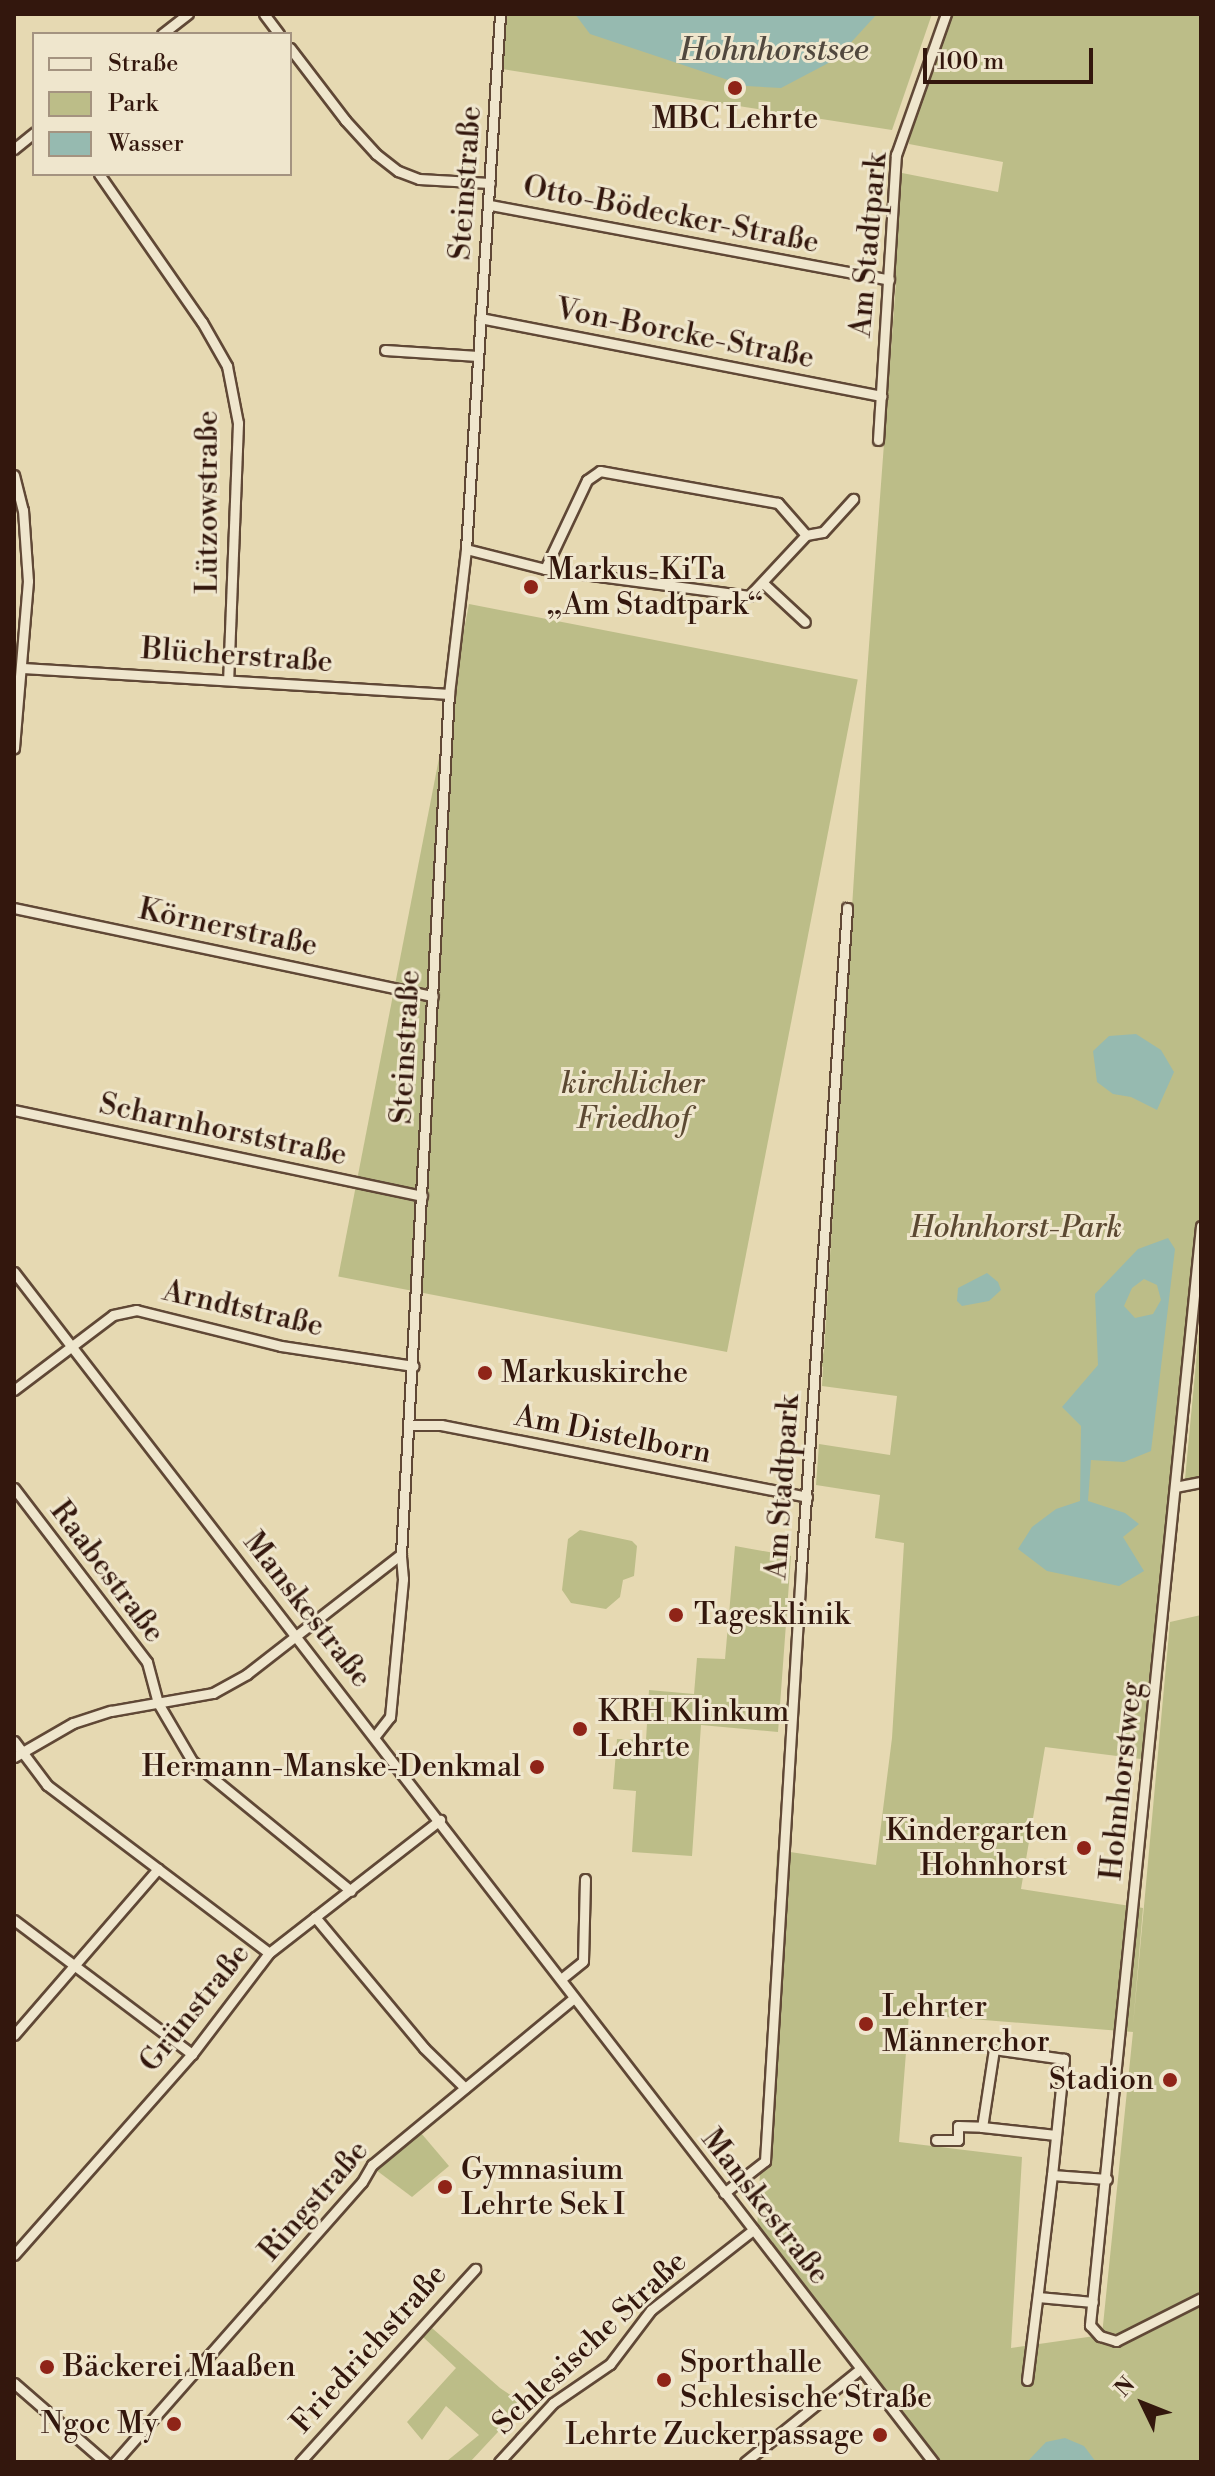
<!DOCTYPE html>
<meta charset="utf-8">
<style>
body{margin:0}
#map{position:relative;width:1215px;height:2476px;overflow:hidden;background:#e6d9b2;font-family:"Libre Bodoni",serif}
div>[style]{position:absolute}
.green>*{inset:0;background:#bcbd88;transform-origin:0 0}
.water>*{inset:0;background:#96bab0}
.roads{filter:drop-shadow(2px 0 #604836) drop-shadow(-2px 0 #604836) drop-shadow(0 2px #604836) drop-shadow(0 -2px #604836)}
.street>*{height:9px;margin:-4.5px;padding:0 4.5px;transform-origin:4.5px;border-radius:4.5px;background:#efe6cd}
.dots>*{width:22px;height:22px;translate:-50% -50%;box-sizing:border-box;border:4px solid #efe6cd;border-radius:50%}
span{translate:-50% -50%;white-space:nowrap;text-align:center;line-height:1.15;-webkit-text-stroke:6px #efe6cd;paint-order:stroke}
.poi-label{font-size:30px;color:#33170d}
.left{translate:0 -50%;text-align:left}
.right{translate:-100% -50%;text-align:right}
.street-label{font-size:30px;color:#33170d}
.park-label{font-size:30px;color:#5c4932;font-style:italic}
.water-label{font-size:32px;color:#51483e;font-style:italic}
.frame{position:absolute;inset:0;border:16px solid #33170d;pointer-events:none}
.legend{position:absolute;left:32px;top:32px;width:260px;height:144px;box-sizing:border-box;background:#efe6cd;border:2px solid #a49380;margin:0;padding:10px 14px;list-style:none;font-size:24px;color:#33170d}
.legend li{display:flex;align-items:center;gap:16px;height:40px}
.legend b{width:40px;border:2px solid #a49380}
.north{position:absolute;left:1103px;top:2364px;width:80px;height:80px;-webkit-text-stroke:6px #efe6cd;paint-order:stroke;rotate:313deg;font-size:22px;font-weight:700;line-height:32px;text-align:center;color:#33170d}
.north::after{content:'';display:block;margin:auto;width:28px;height:36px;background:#33170d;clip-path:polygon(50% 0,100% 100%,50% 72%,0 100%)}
.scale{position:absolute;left:923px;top:48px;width:170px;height:36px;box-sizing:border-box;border:4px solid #33170d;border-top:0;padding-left:10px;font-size:24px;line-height:28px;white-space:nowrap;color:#33170d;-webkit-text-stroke:6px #efe6cd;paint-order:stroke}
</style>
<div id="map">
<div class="green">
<i style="clip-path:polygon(506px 14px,932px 14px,892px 130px,502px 69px)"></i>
<i style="clip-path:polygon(evenodd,949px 14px,1201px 14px,1201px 1225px,1181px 1484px,1149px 1760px,1045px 1747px,1021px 1889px,1143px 1908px,1133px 2026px,1170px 1622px,1201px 1615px,1201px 2462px,938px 2462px,757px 2230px,777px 1850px,876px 1865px,892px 1738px,904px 1543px,875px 1538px,880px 1495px,816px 1485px,819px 1444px,890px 1455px,897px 1396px,822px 1386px,823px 1367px,820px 1365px,824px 1351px,866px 686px,896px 282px,889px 212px,892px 171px,998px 192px,1003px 162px,909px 144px,911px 125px,949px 14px,909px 2014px,1133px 2032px,1102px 2335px,1011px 2348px,1022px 2157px,899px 2142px,909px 2014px)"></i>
<i style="left:469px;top:604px;width:396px;height:685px;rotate:11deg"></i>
<i style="clip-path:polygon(1201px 1310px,1201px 1480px,1190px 1483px,1185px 1479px)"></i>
<i style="clip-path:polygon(580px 1530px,632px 1541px,637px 1546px,634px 1576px,623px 1580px,620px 1597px,606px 1609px,571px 1603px,562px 1590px,568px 1539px)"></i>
<i style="clip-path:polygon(735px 1546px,791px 1556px,778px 1732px,701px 1725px,692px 1856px,632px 1852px,636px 1791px,613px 1789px,617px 1739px,646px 1740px,649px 1690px,694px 1694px,697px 1658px,725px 1659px)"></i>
<i style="clip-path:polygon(421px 2133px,449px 2166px,412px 2197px,376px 2170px)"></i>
<i style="clip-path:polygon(432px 2328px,500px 2388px,524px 2404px,470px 2462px,447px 2461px,479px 2435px,446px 2406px,422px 2440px,407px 2422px,456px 2368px,423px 2337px)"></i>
</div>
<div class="water">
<i style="clip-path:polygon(575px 14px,877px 14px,836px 59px,781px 88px,746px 86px,590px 34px)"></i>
<i style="clip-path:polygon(1136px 1034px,1161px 1050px,1174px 1072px,1157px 1110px,1131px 1097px,1113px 1094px,1097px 1082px,1093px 1051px,1109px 1036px)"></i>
<i style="clip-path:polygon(evenodd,1168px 1238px,1175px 1249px,1151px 1451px,1124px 1462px,1091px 1460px,1088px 1501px,1125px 1513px,1139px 1524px,1123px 1537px,1144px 1571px,1119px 1586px,1047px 1571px,1018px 1549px,1032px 1527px,1056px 1509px,1080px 1501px,1081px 1426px,1062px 1407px,1098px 1365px,1095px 1294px,1138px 1249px,1168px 1238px,1144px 1279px,1157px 1285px,1161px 1300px,1153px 1314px,1135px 1318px,1124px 1306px,1132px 1288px,1144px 1279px)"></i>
<i style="clip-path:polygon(987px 1273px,998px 1282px,1001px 1290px,989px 1301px,962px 1306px,957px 1301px,958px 1288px)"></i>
<i style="clip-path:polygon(1065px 2438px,1084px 2446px,1096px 2462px,1027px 2462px,1046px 2442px)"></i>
</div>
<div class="roads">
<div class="street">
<i style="left:264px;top:14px;width:25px;rotate:53deg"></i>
<i style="left:162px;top:34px;width:33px;rotate:-38deg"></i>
<i style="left:290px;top:48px;width:91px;rotate:52.6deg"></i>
<i style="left:345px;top:120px;width:46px;rotate:47.6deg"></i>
<i style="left:376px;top:154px;width:28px;rotate:38deg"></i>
<i style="left:398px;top:171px;width:22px;rotate:21deg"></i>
<i style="left:419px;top:179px;width:71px;rotate:3.2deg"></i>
<i style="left:14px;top:149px;width:26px;rotate:-39deg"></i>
<i style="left:99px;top:174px;width:180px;rotate:55.2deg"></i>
<i style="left:202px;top:322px;width:51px;rotate:60.4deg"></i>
<i style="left:227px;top:366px;width:58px;rotate:79.1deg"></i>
<i style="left:238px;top:423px;width:256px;rotate:92.2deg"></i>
<i style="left:490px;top:205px;width:406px;rotate:10.6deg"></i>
<i style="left:480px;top:318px;width:409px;rotate:11deg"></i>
<i style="left:385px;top:350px;width:93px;rotate:3.7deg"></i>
<i style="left:878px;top:440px;width:286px;rotate:-86.4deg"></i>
<i style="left:896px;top:155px;width:150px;rotate:-70.5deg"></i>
<i style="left:14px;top:475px;width:36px;rotate:76deg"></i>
<i style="left:23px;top:510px;width:71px;rotate:86deg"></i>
<i style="left:28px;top:581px;width:168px;rotate:94.8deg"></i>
<i style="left:806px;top:535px;width:17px;rotate:-10deg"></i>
<i style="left:823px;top:532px;width:45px;rotate:-47.7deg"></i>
<i style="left:466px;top:549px;width:81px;rotate:14.2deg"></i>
<i style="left:545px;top:569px;width:206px;rotate:7.5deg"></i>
<i style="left:749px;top:596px;width:83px;rotate:-46.9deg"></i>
<i style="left:806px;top:535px;width:43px;rotate:-131.2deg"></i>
<i style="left:778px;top:503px;width:181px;rotate:-169.8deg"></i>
<i style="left:600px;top:471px;width:16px;rotate:145deg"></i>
<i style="left:587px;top:480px;width:98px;rotate:115.3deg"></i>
<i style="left:763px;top:583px;width:57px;rotate:42.9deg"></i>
<i style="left:23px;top:668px;width:427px;rotate:3.5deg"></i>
<i style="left:14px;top:908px;width:428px;rotate:11.9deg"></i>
<i style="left:14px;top:1110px;width:417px;rotate:11.9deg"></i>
<i style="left:1201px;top:1226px;width:1105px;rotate:95.77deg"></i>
<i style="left:1090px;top:2325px;width:15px;rotate:48deg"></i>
<i style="left:1100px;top:2336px;width:17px;rotate:17deg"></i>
<i style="left:1116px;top:2341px;width:95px;rotate:-26.8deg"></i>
<i style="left:14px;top:1272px;width:1504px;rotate:52.32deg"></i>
<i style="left:14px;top:1390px;width:124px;rotate:-37.1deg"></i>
<i style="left:113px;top:1315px;width:24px;rotate:-12deg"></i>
<i style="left:136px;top:1310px;width:149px;rotate:13.9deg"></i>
<i style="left:281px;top:1346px;width:134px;rotate:8.6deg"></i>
<i style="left:410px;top:1425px;width:31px"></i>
<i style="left:441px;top:1425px;width:373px;rotate:11.1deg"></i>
<i style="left:1175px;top:1487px;width:26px;rotate:-11deg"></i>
<i style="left:14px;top:1488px;width:219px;rotate:52.6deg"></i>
<i style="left:147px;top:1662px;width:42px;rotate:75deg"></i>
<i style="left:158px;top:1703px;width:67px;rotate:59.6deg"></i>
<i style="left:192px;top:1761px;width:205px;rotate:39.3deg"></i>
<i style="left:375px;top:1736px;width:24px;rotate:-52deg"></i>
<i style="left:390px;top:1717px;width:139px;rotate:-84.6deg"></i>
<i style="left:403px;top:1579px;width:25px;rotate:-95deg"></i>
<i style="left:401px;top:1554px;width:861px;rotate:-86.81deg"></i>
<i style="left:449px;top:694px;width:146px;rotate:-83.3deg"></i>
<i style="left:466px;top:549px;width:536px;rotate:-86.36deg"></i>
<i style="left:14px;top:1741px;width:55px;rotate:53.1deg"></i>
<i style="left:47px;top:1785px;width:278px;rotate:37.1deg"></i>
<i style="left:14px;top:1757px;width:68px;rotate:-30deg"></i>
<i style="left:73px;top:1723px;width:40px;rotate:-18deg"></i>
<i style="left:111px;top:1711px;width:104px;rotate:-10deg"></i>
<i style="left:213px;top:1693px;width:39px;rotate:-29deg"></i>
<i style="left:247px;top:1674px;width:195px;rotate:-37.9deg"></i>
<i style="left:315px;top:1917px;width:170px;rotate:50.2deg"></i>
<i style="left:424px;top:2048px;width:57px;rotate:44.3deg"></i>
<i style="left:14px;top:1920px;width:223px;rotate:37deg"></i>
<i style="left:561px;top:1979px;width:28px;rotate:-39deg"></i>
<i style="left:583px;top:1961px;width:82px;rotate:-88.6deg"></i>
<i style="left:14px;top:2035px;width:220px;rotate:-49.1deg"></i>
<i style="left:936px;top:2140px;width:22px"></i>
<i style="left:958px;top:2140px;width:14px;rotate:-90deg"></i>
<i style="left:958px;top:2126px;width:24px;rotate:2deg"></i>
<i style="left:1052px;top:2175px;width:55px;rotate:4.2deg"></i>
<i style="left:724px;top:2193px;width:52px;rotate:-38deg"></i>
<i style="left:765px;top:2161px;width:593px;rotate:-86.52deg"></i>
<i style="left:801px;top:1569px;width:663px;rotate:-86.02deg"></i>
<i style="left:14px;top:2255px;width:268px;rotate:-48.5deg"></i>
<i style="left:192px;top:2054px;width:127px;rotate:-52.7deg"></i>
<i style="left:269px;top:1953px;width:217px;rotate:-37.9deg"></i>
<i style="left:1038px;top:2297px;width:55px;rotate:5.2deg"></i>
<i style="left:1027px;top:2380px;width:89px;rotate:-82.9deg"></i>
<i style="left:1038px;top:2292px;width:118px;rotate:-83.2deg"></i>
<i style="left:1052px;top:2175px;width:117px;rotate:-84.1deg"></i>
<i style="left:1064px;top:2059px;width:71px;rotate:-171.9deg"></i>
<i style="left:994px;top:2049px;width:79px;rotate:98.7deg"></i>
<i style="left:982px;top:2127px;width:74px;rotate:6.2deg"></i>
<i style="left:14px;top:2383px;width:121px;rotate:41deg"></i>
<i style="left:115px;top:2462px;width:373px;rotate:-48.6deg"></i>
<i style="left:362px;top:2182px;width:20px;rotate:-60deg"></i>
<i style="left:372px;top:2165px;width:262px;rotate:-39.6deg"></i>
<i style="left:300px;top:2462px;width:261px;rotate:-47.8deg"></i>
<i style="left:499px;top:2462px;width:80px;rotate:-47.5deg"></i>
<i style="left:553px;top:2403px;width:69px;rotate:-34.4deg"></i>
<i style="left:610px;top:2364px;width:68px;rotate:-52.8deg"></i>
<i style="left:651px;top:2310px;width:130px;rotate:-38.1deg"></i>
<i style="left:745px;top:2462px;width:146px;rotate:-38.9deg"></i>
</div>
</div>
<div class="dots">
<i style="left:735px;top:88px;background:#8f2418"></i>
<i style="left:531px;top:587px;background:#8f2418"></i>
<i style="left:485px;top:1373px;background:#8f2418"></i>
<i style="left:676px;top:1615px;background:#8f2418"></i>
<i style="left:580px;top:1729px;background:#8f2418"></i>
<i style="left:537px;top:1767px;background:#8f2418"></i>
<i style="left:1084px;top:1848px;background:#8f2418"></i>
<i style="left:866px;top:2024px;background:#8f2418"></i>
<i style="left:1170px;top:2080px;background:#8f2418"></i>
<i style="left:445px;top:2187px;background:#8f2418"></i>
<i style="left:47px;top:2367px;background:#8f2418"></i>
<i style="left:664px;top:2380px;background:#8f2418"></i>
<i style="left:174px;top:2424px;background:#8f2418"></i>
<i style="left:880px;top:2435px;background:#8f2418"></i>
</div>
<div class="poi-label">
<span style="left:735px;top:119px">MBC Lehrte</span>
<span class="left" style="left:547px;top:587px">Markus-KiTa<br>„Am Stadtpark“</span>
<span class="left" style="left:501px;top:1373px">Markuskirche</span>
<span class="left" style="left:694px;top:1615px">Tagesklinik</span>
<span class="left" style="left:598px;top:1729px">KRH Klinkum<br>Lehrte</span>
<span class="right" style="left:521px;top:1767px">Hermann-Manske-Denkmal</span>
<span class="right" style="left:1068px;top:1848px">Kindergarten<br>Hohnhorst</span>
<span class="left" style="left:882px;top:2024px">Lehrter<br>Männerchor</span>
<span class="right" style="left:1154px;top:2080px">Stadion</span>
<span class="left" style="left:461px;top:2187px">Gymnasium<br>Lehrte Sek I</span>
<span class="left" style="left:680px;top:2380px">Sporthalle<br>Schlesische Straße</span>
<span class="left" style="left:63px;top:2367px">Bäckerei Maaßen</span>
<span class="right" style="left:158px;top:2424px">Ngoc My</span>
<span class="right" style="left:864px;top:2435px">Lehrte Zuckerpassage</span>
</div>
<div class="street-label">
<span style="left:466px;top:183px;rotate:-86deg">Steinstraße</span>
<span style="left:671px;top:215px;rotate:11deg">Otto-Bödecker-Straße</span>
<span style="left:869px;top:245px;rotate:-85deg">Am Stadtpark</span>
<span style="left:685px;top:334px;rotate:11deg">Von-Borcke-Straße</span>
<span style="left:208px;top:502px;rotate:-90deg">Lützowstraße</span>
<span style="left:237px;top:656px;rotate:4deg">Blücherstraße</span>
<span style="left:228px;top:928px;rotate:12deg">Körnerstraße</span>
<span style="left:406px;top:1047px;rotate:-87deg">Steinstraße</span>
<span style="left:223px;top:1130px;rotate:12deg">Scharnhorststraße</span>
<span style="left:243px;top:1309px;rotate:13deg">Arndtstraße</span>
<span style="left:613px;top:1435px;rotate:11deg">Am Distelborn</span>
<span style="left:783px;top:1487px;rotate:-86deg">Am Stadtpark</span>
<span style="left:107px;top:1572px;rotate:53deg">Raabestraße</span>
<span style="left:307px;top:1610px;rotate:52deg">Manskestraße</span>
<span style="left:1122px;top:1781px;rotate:-84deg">Hohnhorstweg</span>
<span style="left:195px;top:2008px;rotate:-51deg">Grünstraße</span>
<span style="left:314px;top:2201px;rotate:-49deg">Ringstraße</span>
<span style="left:765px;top:2207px;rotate:52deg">Manskestraße</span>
<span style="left:590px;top:2343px;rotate:-43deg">Schlesische Straße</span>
<span style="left:369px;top:2349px;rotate:-48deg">Friedrichstraße</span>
</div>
<div class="park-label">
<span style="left:633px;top:1101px">kirchlicher<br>Friedhof</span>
<span style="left:1016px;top:1228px">Hohnhorst-Park</span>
</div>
<div class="water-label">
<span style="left:774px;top:50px">Hohnhorstsee</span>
</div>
<div class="frame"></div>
<ul class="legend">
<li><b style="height:10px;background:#efe6cd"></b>Straße</li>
<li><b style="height:22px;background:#bcbd88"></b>Park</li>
<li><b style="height:22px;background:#96bab0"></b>Wasser</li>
</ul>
<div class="north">N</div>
<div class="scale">100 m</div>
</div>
